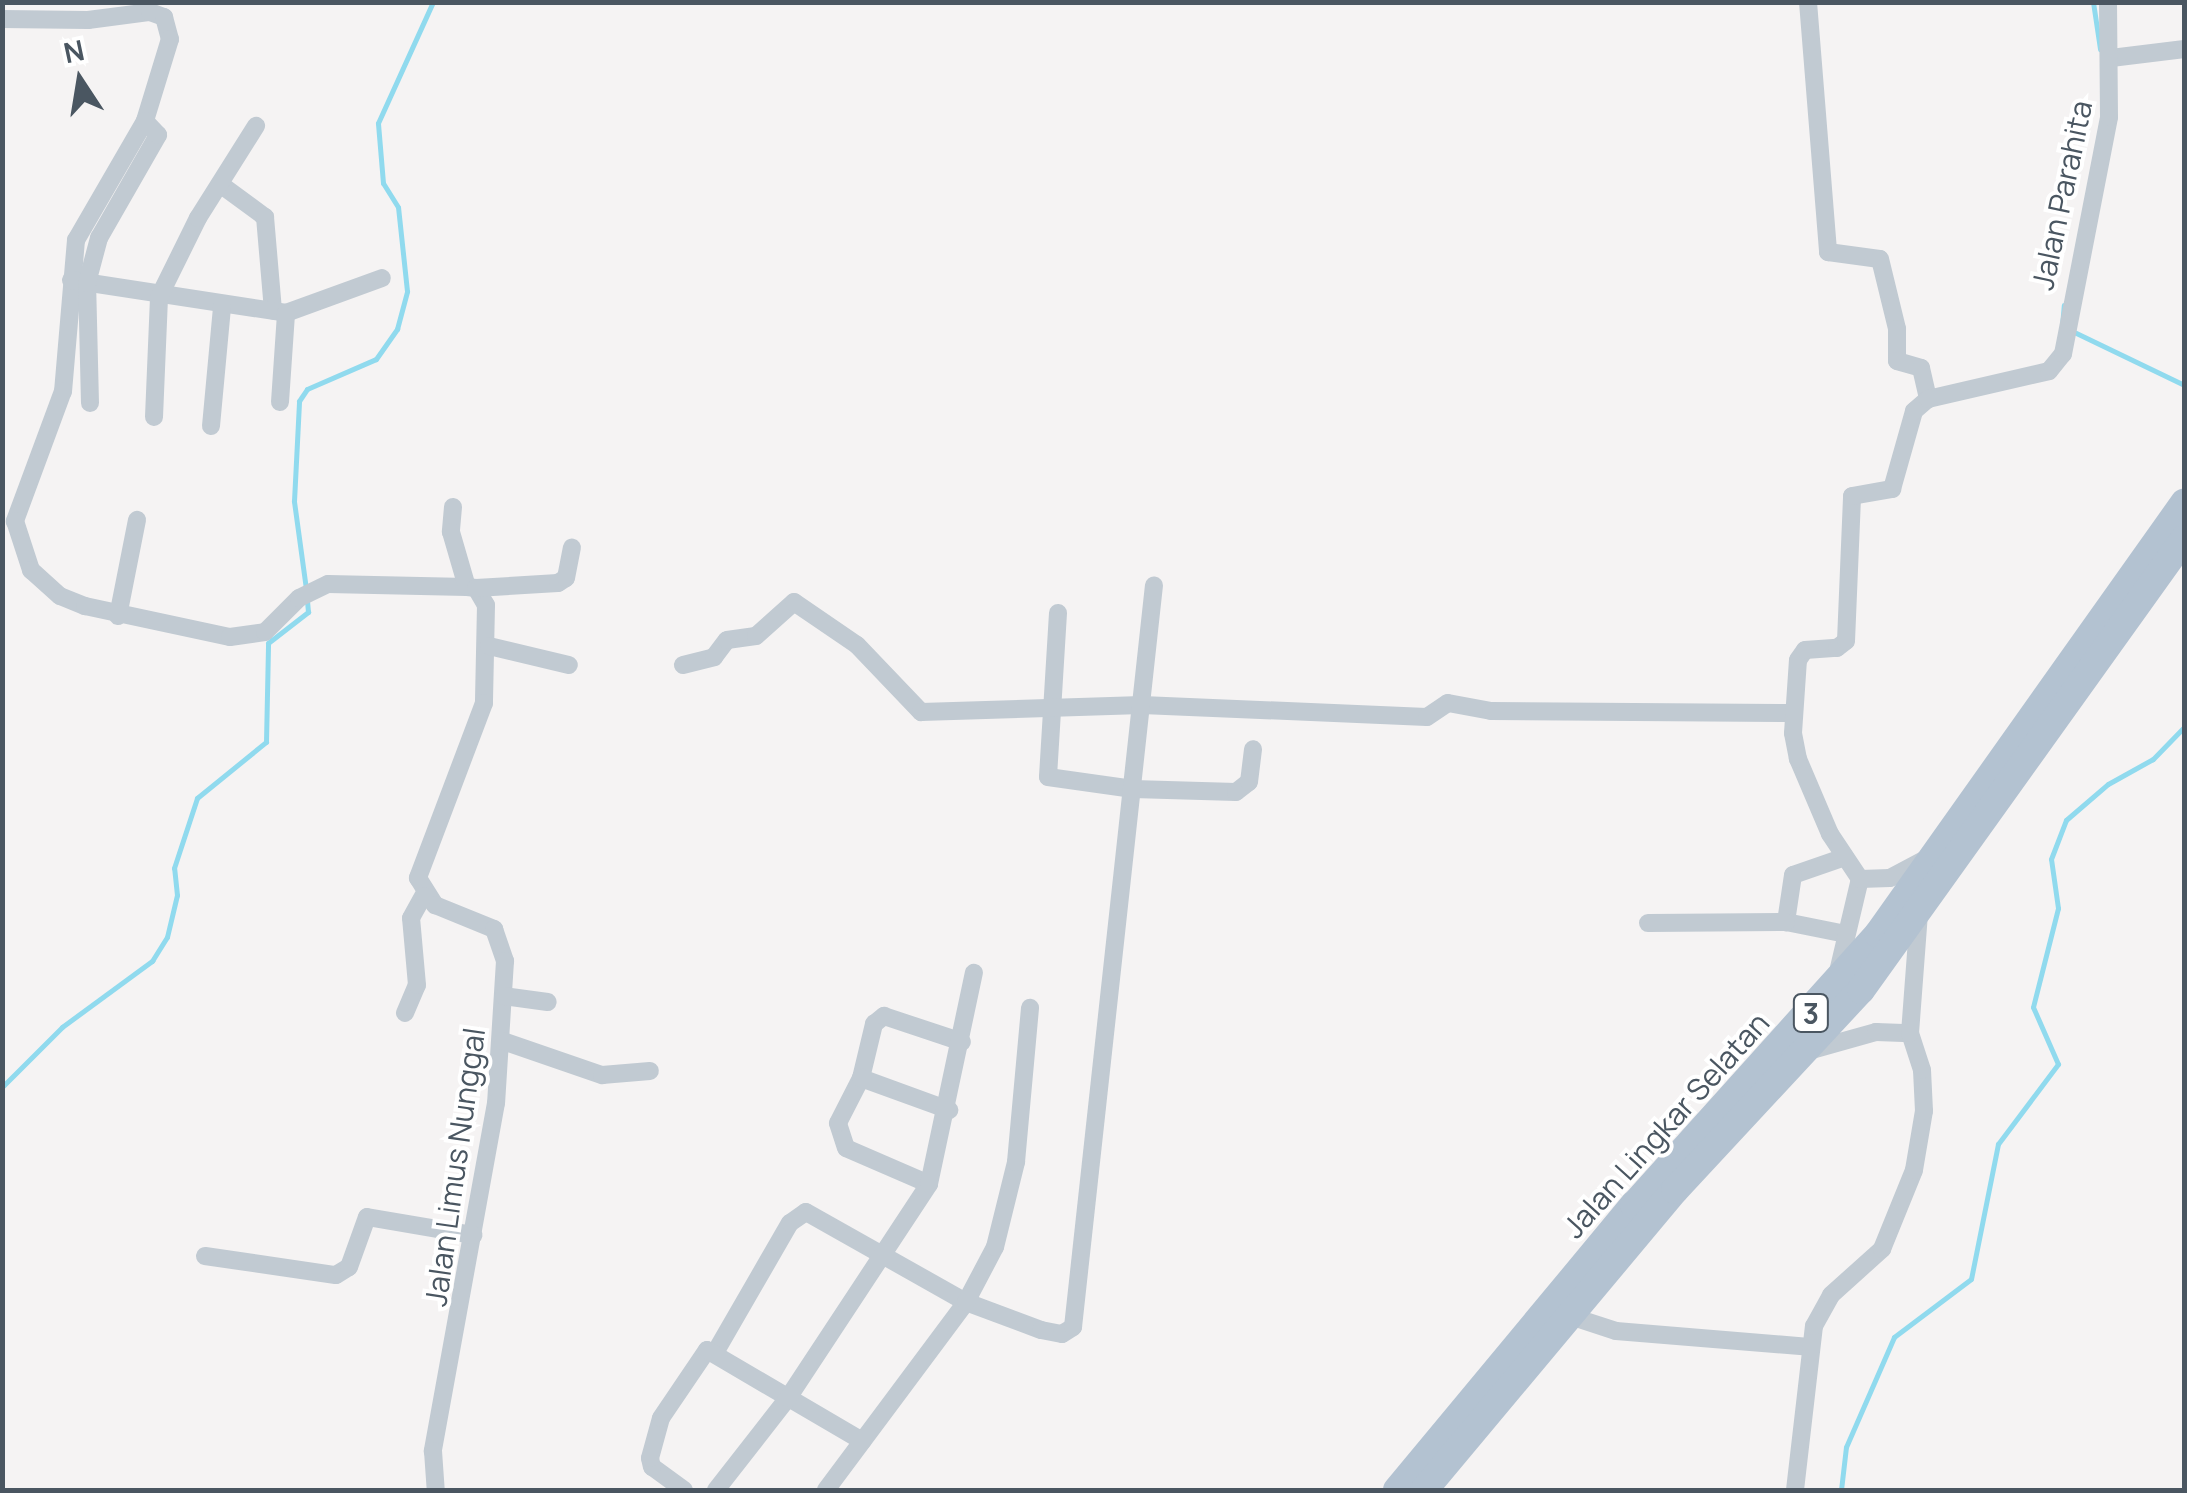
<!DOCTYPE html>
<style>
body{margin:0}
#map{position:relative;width:2187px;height:1493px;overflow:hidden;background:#f5f3f3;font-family:Manrope,sans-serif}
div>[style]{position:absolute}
.stream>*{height:5px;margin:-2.5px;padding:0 2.5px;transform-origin:2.5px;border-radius:2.5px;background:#90daee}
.minor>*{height:18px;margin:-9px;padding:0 9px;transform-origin:9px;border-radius:9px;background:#c1cad2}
.primary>*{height:28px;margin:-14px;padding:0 14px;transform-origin:14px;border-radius:14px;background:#b3c2d1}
span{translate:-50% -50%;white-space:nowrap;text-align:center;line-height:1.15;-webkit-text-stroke:8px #fff;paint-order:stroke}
.shield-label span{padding:2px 8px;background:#fff;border:2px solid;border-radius:8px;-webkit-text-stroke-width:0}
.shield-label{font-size:28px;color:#4a5661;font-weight:700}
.street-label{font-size:30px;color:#4a5661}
.frame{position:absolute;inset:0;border:5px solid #4a5661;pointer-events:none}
.north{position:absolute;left:30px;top:30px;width:100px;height:100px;-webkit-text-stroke:8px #fff;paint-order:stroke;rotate:348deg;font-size:28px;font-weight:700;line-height:40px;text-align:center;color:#4a5661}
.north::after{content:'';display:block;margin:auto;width:35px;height:45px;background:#4a5661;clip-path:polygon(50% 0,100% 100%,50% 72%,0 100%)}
</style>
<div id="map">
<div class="stream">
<i style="left:2093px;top:2px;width:48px;rotate:81.5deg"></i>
<i style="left:2062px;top:326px;width:21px;rotate:-85deg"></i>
<i style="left:2072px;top:331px;width:124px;rotate:25.7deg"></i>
<i style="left:306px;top:589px;width:89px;rotate:-97.8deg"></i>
<i style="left:294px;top:501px;width:100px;rotate:-87.1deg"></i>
<i style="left:299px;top:401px;width:14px;rotate:-56deg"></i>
<i style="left:307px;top:389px;width:75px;rotate:-23.5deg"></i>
<i style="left:376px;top:359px;width:37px;rotate:-55deg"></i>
<i style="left:397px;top:329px;width:39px;rotate:-75deg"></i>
<i style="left:407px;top:291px;width:84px;rotate:-96.1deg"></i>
<i style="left:398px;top:207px;width:28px;rotate:-122deg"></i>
<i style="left:383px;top:183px;width:60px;rotate:-94.8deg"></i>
<i style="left:378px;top:123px;width:133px;rotate:-65.6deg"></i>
<i style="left:2px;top:1087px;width:85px;rotate:-45deg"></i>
<i style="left:62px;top:1027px;width:112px;rotate:-36.3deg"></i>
<i style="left:152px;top:961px;width:28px;rotate:-58deg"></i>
<i style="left:167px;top:937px;width:43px;rotate:-76.6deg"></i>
<i style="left:177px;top:895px;width:27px;rotate:-96deg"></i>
<i style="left:174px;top:868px;width:74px;rotate:-71.8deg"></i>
<i style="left:197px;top:798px;width:89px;rotate:-39.1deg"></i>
<i style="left:266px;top:742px;width:99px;rotate:-88.8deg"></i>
<i style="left:268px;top:643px;width:51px;rotate:-37.8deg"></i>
<i style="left:308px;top:612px;width:12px;rotate:-95deg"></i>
<i style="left:1841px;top:1490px;width:43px;rotate:-83.4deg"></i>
<i style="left:1846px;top:1447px;width:120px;rotate:-66.4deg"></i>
<i style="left:1894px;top:1337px;width:96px;rotate:-37deg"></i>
<i style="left:1971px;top:1279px;width:138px;rotate:-78.7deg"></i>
<i style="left:1998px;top:1144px;width:100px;rotate:-53.1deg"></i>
<i style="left:2058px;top:1064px;width:62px;rotate:-113.7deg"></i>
<i style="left:2033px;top:1007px;width:102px;rotate:-75.8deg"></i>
<i style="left:2058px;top:908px;width:49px;rotate:-98.1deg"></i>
<i style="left:2051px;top:859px;width:42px;rotate:-69deg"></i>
<i style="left:2066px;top:820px;width:55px;rotate:-40.6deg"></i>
<i style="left:2108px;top:784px;width:51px;rotate:-29.1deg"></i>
<i style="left:2153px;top:759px;width:45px;rotate:-45.9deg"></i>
</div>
<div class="minor">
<i style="left:1808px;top:2px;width:251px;rotate:85.4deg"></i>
<i style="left:1828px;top:252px;width:52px;rotate:7.7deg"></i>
<i style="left:1880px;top:259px;width:72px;rotate:76.3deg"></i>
<i style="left:1897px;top:329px;width:32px;rotate:90deg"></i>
<i style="left:1897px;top:361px;width:25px;rotate:16deg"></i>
<i style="left:1921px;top:368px;width:32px;rotate:77deg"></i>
<i style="left:2px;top:19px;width:86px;rotate:0.7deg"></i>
<i style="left:88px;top:20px;width:63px;rotate:-7.4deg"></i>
<i style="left:150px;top:12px;width:15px;rotate:20deg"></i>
<i style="left:164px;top:17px;width:23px;rotate:75deg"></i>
<i style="left:170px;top:39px;width:86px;rotate:107deg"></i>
<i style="left:145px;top:121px;width:138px;rotate:120.1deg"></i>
<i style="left:76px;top:240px;width:152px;rotate:94.9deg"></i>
<i style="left:63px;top:391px;width:139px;rotate:110.3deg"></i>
<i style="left:15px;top:521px;width:52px;rotate:71.9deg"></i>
<i style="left:31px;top:570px;width:39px;rotate:42deg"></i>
<i style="left:60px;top:596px;width:27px;rotate:22deg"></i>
<i style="left:85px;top:606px;width:148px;rotate:12.1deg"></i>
<i style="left:230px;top:637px;width:35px;rotate:-8deg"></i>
<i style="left:265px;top:632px;width:48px;rotate:-45deg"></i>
<i style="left:299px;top:598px;width:32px;rotate:-26deg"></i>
<i style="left:328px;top:584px;width:139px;rotate:1.2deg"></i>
<i style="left:467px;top:587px;width:9px;rotate:6deg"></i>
<i style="left:476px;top:588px;width:20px;rotate:60deg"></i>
<i style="left:486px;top:605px;width:98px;rotate:91.2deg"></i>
<i style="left:484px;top:703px;width:187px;rotate:110.7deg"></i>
<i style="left:418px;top:878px;width:32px;rotate:58deg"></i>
<i style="left:435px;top:905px;width:64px;rotate:22.1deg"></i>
<i style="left:494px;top:929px;width:34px;rotate:71deg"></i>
<i style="left:505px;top:961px;width:142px;rotate:93.6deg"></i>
<i style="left:496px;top:1103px;width:354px;rotate:100.3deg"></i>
<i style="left:433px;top:1451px;width:39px;rotate:86deg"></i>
<i style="left:2111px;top:58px;width:74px;rotate:-7deg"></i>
<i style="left:220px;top:184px;width:56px;rotate:36.3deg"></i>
<i style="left:265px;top:217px;width:94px;rotate:85.1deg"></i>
<i style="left:71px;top:280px;width:218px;rotate:8.7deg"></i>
<i style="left:286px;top:313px;width:102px;rotate:-20deg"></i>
<i style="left:280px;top:402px;width:89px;rotate:-86.1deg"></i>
<i style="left:90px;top:403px;width:120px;rotate:-91.4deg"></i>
<i style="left:87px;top:283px;width:47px;rotate:-75.1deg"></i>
<i style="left:99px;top:238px;width:119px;rotate:-60.2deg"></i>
<i style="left:158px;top:135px;width:19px;rotate:-133deg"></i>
<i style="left:154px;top:417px;width:120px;rotate:-87.6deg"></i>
<i style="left:159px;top:297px;width:88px;rotate:-63.7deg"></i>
<i style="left:198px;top:218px;width:109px;rotate:-57.8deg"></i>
<i style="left:211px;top:426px;width:120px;rotate:-84.7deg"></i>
<i style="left:453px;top:507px;width:25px;rotate:95deg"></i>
<i style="left:451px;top:532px;width:57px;rotate:73.8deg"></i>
<i style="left:476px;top:588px;width:82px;rotate:-3.5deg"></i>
<i style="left:558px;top:583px;width:9px;rotate:-32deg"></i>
<i style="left:566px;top:578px;width:31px;rotate:-79deg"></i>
<i style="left:1058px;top:613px;width:164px;rotate:93.5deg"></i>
<i style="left:1048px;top:777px;width:86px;rotate:8deg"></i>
<i style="left:1133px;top:789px;width:103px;rotate:1.7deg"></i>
<i style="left:1236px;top:792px;width:16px;rotate:-38deg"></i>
<i style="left:1249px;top:782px;width:33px;rotate:-83deg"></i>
<i style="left:118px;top:616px;width:98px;rotate:-78.8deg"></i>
<i style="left:489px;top:646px;width:82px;rotate:13.4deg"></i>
<i style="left:683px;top:665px;width:32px;rotate:-14deg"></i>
<i style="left:714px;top:657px;width:21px;rotate:-53deg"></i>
<i style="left:727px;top:640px;width:29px;rotate:-8deg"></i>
<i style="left:756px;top:636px;width:51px;rotate:-41.8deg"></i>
<i style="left:794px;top:602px;width:76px;rotate:34.3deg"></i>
<i style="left:857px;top:645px;width:93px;rotate:46.3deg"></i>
<i style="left:921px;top:712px;width:221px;rotate:-1.8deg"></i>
<i style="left:1142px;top:705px;width:285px;rotate:2.4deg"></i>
<i style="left:1427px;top:717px;width:25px;rotate:-34deg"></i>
<i style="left:1448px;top:703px;width:44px;rotate:10.5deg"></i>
<i style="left:1491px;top:711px;width:302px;rotate:0.4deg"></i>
<i style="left:1845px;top:857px;width:55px;rotate:160.9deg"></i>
<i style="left:1793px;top:875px;width:48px;rotate:98.5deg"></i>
<i style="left:1786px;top:922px;width:61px;rotate:11.3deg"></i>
<i style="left:1860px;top:879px;width:30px;rotate:-2deg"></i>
<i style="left:1890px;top:878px;width:40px;rotate:-28deg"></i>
<i style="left:1648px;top:923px;width:138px;rotate:-0.4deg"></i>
<i style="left:1837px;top:976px;width:100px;rotate:-76.7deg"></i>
<i style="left:1860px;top:879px;width:54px;rotate:-123.7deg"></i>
<i style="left:1830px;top:834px;width:82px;rotate:-113.1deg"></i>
<i style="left:1798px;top:759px;width:26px;rotate:-101deg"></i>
<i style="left:1793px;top:733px;width:73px;rotate:-86.1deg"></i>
<i style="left:1798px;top:660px;width:12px;rotate:-55deg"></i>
<i style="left:1805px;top:650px;width:32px;rotate:-4deg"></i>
<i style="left:1837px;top:648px;width:11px;rotate:-38deg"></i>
<i style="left:1846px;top:641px;width:145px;rotate:-87.6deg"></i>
<i style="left:1852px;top:496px;width:41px;rotate:-9.9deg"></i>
<i style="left:1892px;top:489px;width:81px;rotate:-74.2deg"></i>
<i style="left:1914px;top:411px;width:18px;rotate:-41deg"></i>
<i style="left:1928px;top:399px;width:124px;rotate:-13deg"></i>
<i style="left:2049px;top:371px;width:22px;rotate:-51deg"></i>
<i style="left:2063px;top:354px;width:241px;rotate:-79deg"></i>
<i style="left:2109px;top:117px;width:115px;rotate:-90.5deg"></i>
<i style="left:504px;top:996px;width:44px;rotate:7.8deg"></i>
<i style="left:405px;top:1013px;width:30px;rotate:-67deg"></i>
<i style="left:417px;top:985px;width:67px;rotate:-95.1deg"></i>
<i style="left:411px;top:918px;width:25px;rotate:-61deg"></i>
<i style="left:503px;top:1041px;width:105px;rotate:19deg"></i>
<i style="left:602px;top:1075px;width:48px;rotate:-4.8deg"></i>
<i style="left:1808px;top:1051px;width:71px;rotate:-15.6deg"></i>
<i style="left:1876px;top:1032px;width:34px;rotate:2deg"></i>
<i style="left:861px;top:1078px;width:56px;rotate:-76.5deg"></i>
<i style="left:874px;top:1024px;width:13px;rotate:-39deg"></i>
<i style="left:884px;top:1016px;width:82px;rotate:18.4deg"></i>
<i style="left:929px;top:1184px;width:90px;rotate:-156.6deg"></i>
<i style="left:846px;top:1148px;width:26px;rotate:-108deg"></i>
<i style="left:838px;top:1123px;width:51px;rotate:-62.9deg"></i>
<i style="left:861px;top:1078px;width:94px;rotate:20deg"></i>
<i style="left:205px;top:1256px;width:132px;rotate:8.3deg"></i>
<i style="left:336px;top:1275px;width:15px;rotate:-32deg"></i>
<i style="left:349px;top:1267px;width:53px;rotate:-70.2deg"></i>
<i style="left:367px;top:1217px;width:108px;rotate:9.6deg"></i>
<i style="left:1570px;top:1316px;width:48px;rotate:18.1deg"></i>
<i style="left:1616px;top:1331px;width:194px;rotate:4.7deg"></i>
<i style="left:716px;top:1351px;width:148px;rotate:-60deg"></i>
<i style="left:790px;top:1223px;width:19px;rotate:-35deg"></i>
<i style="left:806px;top:1212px;width:184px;rotate:29.4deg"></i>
<i style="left:966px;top:1302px;width:80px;rotate:20.5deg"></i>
<i style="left:1041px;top:1330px;width:21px;rotate:11deg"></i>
<i style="left:1062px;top:1334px;width:13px;rotate:-32deg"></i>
<i style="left:1073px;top:1327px;width:746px;rotate:-83.77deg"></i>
<i style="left:684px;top:1490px;width:39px;rotate:-144deg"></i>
<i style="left:652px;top:1467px;width:9px;rotate:-103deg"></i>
<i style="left:650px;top:1458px;width:41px;rotate:-74.6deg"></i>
<i style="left:661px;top:1418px;width:82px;rotate:-55.9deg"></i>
<i style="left:707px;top:1350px;width:180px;rotate:30.4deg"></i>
<i style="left:716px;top:1490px;width:117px;rotate:-52deg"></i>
<i style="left:788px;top:1398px;width:256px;rotate:-56.6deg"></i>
<i style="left:929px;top:1184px;width:216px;rotate:-78deg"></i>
<i style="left:826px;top:1490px;width:234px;rotate:-53.3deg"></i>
<i style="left:966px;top:1302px;width:62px;rotate:-62.2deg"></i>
<i style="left:995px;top:1247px;width:88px;rotate:-76.1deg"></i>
<i style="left:1016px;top:1162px;width:155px;rotate:-84.8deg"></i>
<i style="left:1795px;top:1490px;width:165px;rotate:-83.4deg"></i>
<i style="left:1814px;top:1326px;width:35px;rotate:-61deg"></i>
<i style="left:1831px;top:1295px;width:69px;rotate:-42deg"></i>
<i style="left:1882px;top:1249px;width:85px;rotate:-67.9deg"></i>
<i style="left:1914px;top:1170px;width:60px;rotate:-80.4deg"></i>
<i style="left:1924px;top:1111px;width:41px;rotate:-92.8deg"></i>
<i style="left:1922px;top:1070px;width:39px;rotate:-108deg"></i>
<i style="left:1910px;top:1033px;width:121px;rotate:-85.7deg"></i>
</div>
<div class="primary">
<i style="left:1397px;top:1490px;width:371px;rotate:-50.3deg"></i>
<i style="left:1634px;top:1205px;width:365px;rotate:-48deg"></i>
<i style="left:1878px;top:934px;width:529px;rotate:-54.63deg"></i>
<i style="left:1424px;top:1490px;width:391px;rotate:-50.1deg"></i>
<i style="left:1675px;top:1190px;width:273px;rotate:-47.1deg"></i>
<i style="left:1861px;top:990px;width:555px;rotate:-54.39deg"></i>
</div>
<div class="shield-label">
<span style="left:1811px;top:1013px">3</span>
</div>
<div class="street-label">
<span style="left:2062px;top:195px;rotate:-78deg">Jalan Parahita</span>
<span style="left:1666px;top:1125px;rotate:-48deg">Jalan Lingkar Selatan</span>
<span style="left:455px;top:1167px;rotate:-82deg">Jalan Limus Nunggal</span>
</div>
<div class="frame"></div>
<div class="north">N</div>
</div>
